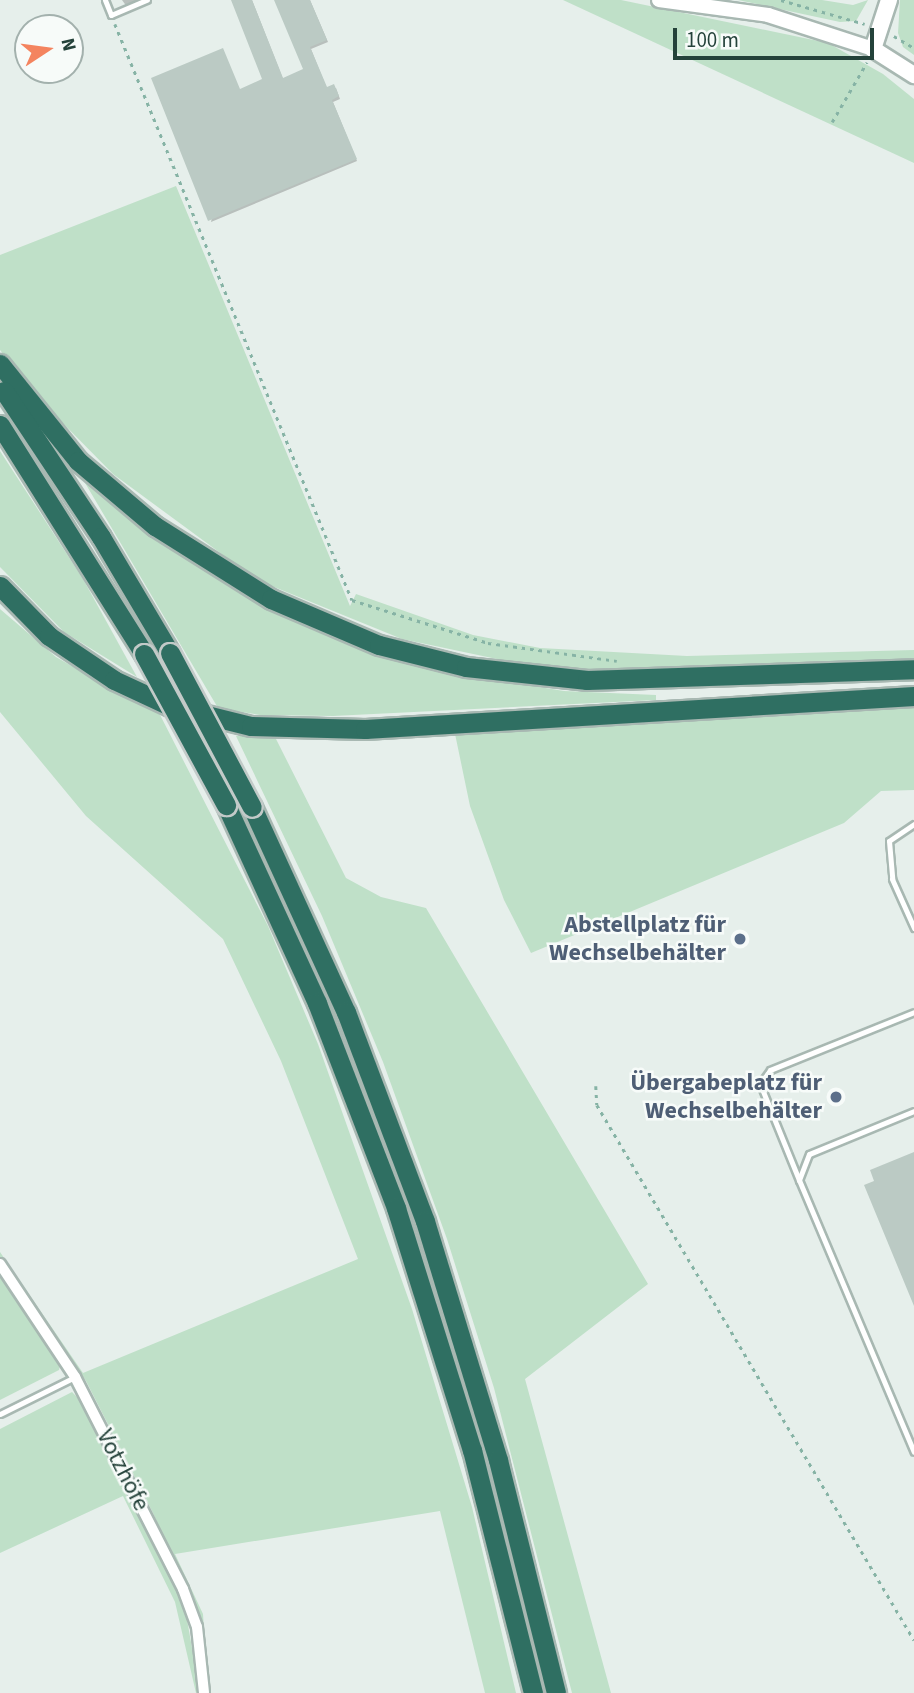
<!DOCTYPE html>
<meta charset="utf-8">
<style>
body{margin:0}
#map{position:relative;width:914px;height:1693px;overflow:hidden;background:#e6efeb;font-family:"Source Sans 3",sans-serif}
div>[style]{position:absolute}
.green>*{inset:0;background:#bfe0c8}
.shadow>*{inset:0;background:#0003}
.building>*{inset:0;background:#bbcac4}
.path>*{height:2.5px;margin-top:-1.25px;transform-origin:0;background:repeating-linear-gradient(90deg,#86b3a5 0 3.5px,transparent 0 8.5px)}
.roads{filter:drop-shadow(2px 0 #a8b8b2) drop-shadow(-2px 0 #a8b8b2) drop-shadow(0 2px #a8b8b2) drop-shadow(0 -2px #a8b8b2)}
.service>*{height:5px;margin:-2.5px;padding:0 2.5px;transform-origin:2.5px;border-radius:2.5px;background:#fff}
.minor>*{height:10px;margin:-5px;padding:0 5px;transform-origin:5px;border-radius:5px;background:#fff}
.tertiary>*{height:14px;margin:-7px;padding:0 7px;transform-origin:7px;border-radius:7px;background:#fff}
.secondary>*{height:16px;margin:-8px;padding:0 8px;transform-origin:8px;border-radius:8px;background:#fff}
.motorway>*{height:19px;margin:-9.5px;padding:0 9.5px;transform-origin:9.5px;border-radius:9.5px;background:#2f6f62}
.bridges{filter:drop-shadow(2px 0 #c2cac8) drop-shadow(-2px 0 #c2cac8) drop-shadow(0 2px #c2cac8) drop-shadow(0 -2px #c2cac8)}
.motorway-bridge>*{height:19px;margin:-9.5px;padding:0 9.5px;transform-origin:9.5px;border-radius:9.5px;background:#2f6f62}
.dots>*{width:19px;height:19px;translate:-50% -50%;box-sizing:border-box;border:4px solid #f7fbf9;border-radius:50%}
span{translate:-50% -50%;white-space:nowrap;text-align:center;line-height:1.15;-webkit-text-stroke:5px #f7fbf9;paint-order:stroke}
.service-label{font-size:24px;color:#4e5e75;font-weight:700}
.right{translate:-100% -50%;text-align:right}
.street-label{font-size:24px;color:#24423a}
.north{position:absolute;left:14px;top:14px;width:70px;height:70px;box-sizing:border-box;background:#f7fbf9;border:2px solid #a3b1ad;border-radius:50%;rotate:77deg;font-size:19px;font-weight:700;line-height:28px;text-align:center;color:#24423a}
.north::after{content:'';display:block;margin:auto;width:24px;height:32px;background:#f4845f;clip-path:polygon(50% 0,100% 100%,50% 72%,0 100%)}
.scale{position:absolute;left:673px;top:28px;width:201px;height:32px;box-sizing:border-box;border:4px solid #24423a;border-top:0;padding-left:9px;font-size:21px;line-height:24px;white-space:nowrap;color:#24423a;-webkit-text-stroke:5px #f7fbf9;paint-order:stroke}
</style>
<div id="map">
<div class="green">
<i style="clip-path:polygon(563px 0,621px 0,828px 43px,883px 74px,914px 99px,914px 163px)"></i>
<i style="clip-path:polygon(738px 0,822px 0,853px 5px,868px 0,856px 21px,840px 22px)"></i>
<i style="clip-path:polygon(900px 0,914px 0,914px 55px,903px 47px,898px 33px)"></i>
<i style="clip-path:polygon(176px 186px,350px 606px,356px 594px,473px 635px,540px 648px,687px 656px,914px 650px,914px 662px,676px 675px,545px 669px,402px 639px,257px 580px,113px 474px,44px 404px,0 350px,0 255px)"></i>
<i style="clip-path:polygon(0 451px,83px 579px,137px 677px,64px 632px,0 567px)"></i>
<i style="clip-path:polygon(78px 471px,202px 566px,490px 679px,564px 691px,656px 695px,656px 700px,333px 716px,260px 715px,218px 708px)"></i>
<i style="clip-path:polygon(0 609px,56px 657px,122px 695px,156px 707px,268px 926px,318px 1044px,412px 1309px,472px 1507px,516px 1693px,485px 1693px,440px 1511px,175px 1554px,203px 1614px,208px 1693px,201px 1627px,153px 1513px,86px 1381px,0 1258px,0 1252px,83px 1373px,358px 1259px,281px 1061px,223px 939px,86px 816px,0 712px)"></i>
<i style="clip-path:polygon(914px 705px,914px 790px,881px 791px,844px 823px,531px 953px,504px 900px,470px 806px,454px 729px)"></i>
<i style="clip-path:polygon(274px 735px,346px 878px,381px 897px,426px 908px,648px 1284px,525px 1379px,611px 1693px,572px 1693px,494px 1388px,447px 1239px,383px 1062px,322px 916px,236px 736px)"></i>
<i style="clip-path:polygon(0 1273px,61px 1361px,59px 1370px,0 1400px)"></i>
<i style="clip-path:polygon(72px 1392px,86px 1406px,183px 1597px,200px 1693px,196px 1693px,175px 1602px,123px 1496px,0 1553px,0 1429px)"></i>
</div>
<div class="shadow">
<i style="clip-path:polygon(122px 0,141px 0,127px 7px)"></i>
<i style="clip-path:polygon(233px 0,252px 0,283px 79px,305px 70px,275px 0,310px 0,328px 42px,311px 49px,327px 89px,336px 88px,340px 99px,333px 102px,357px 161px,211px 222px,240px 90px,265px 80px)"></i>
</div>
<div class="building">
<i style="clip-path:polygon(231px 0,252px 0,283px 78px,303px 69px,274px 0,310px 0,327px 40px,310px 47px,327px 87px,334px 84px,339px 96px,332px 100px,357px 159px,208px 221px,151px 78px,223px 48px,240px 89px,262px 79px)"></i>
<i style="clip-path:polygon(914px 1152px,914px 1306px,864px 1185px,874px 1181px,870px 1170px)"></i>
</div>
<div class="path">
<i style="left:781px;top:0;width:87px;rotate:15.9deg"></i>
<i style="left:115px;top:24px;width:623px;rotate:67.63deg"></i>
<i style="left:352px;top:600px;width:143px;rotate:17.5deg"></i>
<i style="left:488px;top:643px;width:130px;rotate:7.9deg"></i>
<i style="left:894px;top:36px;width:23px;rotate:31deg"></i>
<i style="left:832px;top:122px;width:69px;rotate:-59.7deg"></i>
<i style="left:596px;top:1086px;width:19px;rotate:87deg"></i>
<i style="left:597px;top:1105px;width:622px;rotate:59.35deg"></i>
</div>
<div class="roads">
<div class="service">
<i style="left:105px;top:0;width:16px;rotate:68deg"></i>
<i style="left:111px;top:15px;width:39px;rotate:-23deg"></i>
<i style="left:914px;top:824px;width:30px;rotate:146deg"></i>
<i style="left:889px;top:841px;width:38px;rotate:85deg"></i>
<i style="left:892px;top:879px;width:54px;rotate:65.8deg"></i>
<i style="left:914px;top:1111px;width:113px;rotate:157.7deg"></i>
<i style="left:809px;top:1154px;width:28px;rotate:111deg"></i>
<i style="left:799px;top:1180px;width:295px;rotate:67.1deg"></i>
<i style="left:799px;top:1180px;width:104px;rotate:-112.1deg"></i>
<i style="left:760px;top:1084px;width:17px;rotate:-54deg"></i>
<i style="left:770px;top:1070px;width:155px;rotate:-21.9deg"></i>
<i style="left:0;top:1414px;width:84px;rotate:-26.3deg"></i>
</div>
<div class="minor">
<i style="left:0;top:1264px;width:136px;rotate:56.4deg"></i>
<i style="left:75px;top:1377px;width:238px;rotate:63deg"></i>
<i style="left:183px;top:1589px;width:40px;rotate:69.8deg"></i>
<i style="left:197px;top:1627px;width:66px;rotate:83.9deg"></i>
</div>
<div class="tertiary">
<i style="left:659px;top:0;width:110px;rotate:7.8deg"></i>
<i style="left:768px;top:15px;width:110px;rotate:17.9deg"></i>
</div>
<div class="secondary">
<i style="left:889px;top:0;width:52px;rotate:108.1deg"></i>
<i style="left:873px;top:49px;width:49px;rotate:32.4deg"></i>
</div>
<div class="motorway">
<i style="left:0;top:364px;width:124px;rotate:51.2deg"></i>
<i style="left:78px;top:461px;width:101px;rotate:40.2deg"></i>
<i style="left:155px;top:526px;width:137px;rotate:32.2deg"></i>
<i style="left:271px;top:599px;width:117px;rotate:23.1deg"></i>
<i style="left:379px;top:645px;width:90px;rotate:14.2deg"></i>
<i style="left:466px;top:667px;width:122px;rotate:6.1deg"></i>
<i style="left:587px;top:680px;width:327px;rotate:-1.9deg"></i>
<i style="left:4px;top:391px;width:175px;rotate:56.4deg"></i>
<i style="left:101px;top:537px;width:135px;rotate:59.3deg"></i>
<i style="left:0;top:425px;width:271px;rotate:57.8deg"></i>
<i style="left:0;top:586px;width:70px;rotate:45.6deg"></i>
<i style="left:49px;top:636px;width:78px;rotate:34.1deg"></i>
<i style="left:114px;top:680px;width:62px;rotate:24.9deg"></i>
<i style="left:170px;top:706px;width:83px;rotate:13.9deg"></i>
<i style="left:251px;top:726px;width:114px;rotate:1.5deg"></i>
<i style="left:365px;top:729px;width:550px;rotate:-3.44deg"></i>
<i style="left:226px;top:805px;width:218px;rotate:65.3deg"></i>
<i style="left:317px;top:1003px;width:220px;rotate:68.9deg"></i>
<i style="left:396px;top:1208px;width:254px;rotate:72.6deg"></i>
<i style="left:472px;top:1450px;width:251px;rotate:75.9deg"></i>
<i style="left:252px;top:807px;width:226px;rotate:65.4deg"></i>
<i style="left:346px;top:1012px;width:223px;rotate:69.3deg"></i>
<i style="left:425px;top:1221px;width:250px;rotate:73deg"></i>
<i style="left:498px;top:1460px;width:240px;rotate:76deg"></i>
</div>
</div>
<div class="bridges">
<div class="motorway-bridge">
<i style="left:170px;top:653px;width:174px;rotate:62deg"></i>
<i style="left:144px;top:654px;width:172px;rotate:61.5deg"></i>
</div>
</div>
<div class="dots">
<i style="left:740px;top:939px;background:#5c6f8a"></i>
<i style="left:836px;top:1097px;background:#5c6f8a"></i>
</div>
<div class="service-label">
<span class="right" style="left:726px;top:939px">Abstellplatz für<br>Wechselbehälter</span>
<span class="right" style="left:822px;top:1097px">Übergabeplatz für<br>Wechselbehälter</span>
</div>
<div class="street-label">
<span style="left:123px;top:1470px;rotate:63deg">Votzhöfe</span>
</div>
<div class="north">N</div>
<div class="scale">100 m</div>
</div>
